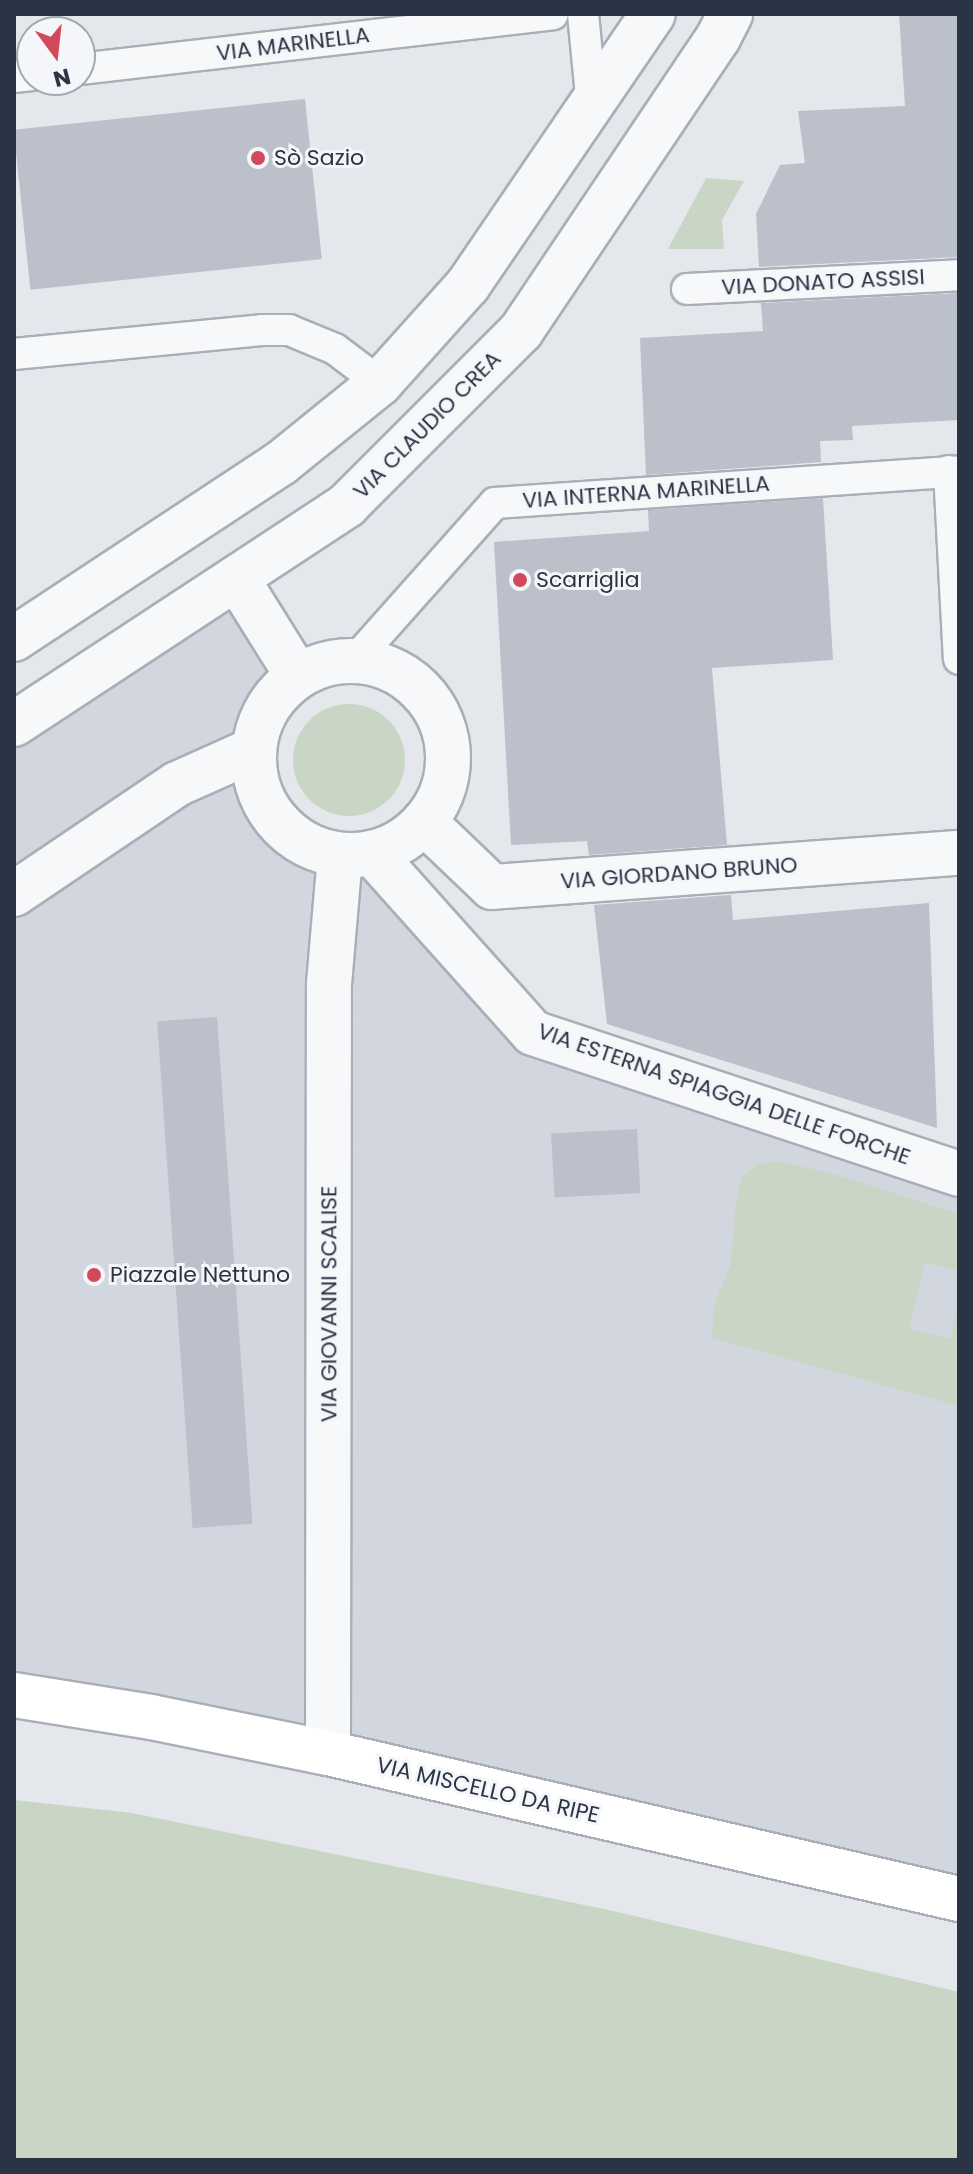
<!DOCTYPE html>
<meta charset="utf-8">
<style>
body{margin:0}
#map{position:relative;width:973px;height:2174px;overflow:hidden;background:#e4e7ec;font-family:Poppins,sans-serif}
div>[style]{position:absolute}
.built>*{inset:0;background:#d2d6de}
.green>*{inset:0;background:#c9d6c5}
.round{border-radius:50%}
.building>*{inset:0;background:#bbc0ca;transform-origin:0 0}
.roads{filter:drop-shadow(2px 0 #a9aeb7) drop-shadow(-2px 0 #a9aeb7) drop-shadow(0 2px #a9aeb7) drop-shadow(0 -2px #a9aeb7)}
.lane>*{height:30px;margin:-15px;padding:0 15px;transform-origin:15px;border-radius:15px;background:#f7f8fa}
.street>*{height:44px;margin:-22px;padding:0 22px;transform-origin:22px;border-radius:22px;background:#f7f8fa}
.street>.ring{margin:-22px;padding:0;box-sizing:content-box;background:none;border:44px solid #f7f8fa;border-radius:50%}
.secondary>*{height:44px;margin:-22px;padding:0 22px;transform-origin:22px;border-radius:22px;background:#fff}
.dots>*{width:22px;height:22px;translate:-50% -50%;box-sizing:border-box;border:4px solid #f4f6f9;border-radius:50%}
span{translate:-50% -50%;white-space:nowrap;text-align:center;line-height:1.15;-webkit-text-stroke:6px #f4f6f9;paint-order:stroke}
.street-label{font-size:22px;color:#2b3445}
.poi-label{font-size:22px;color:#2b3445}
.left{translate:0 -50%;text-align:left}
.frame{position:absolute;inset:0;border:16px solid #2b3445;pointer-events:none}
.north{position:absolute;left:16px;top:16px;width:80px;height:80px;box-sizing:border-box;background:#f4f6f9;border:2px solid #a4a8b1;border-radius:50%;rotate:165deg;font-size:22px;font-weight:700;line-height:32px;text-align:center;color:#2b3445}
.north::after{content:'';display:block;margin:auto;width:28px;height:36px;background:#d1495b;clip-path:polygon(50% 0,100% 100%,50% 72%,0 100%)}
</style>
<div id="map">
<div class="built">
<i style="clip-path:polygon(237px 579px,297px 675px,266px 708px,253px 750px,255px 784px,271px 815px,308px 846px,340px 855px,372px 853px,533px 1033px,959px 1174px,959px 1899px,14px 1695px,14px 724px)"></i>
</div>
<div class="green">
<i style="clip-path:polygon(706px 178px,744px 181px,722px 220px,724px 249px,668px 249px)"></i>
<i class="round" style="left:293px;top:704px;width:112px;height:112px"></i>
<i style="clip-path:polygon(778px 1161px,837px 1175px,959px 1214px,959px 1271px,925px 1263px,909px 1329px,950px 1339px,959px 1304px,959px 1406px,712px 1338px,714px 1305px,731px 1264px,736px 1202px,742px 1177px,758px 1164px)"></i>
<i style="clip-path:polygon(14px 1800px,132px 1813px,609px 1910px,959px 1992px,959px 2160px,14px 2160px)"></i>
</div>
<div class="building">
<i style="clip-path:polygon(899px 14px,959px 14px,959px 257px,759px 267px,756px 214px,780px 165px,805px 163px,798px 111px,905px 106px)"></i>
<i style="left:305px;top:99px;width:161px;height:293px;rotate:84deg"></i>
<i style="clip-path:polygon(959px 293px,959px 420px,852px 426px,853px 440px,820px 441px,821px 462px,646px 475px,640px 338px,763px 331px,761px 303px)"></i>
<i style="clip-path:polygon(823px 498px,833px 660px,712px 668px,727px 845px,589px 855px,587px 841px,511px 845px,494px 542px,649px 531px,648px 510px)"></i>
<i style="clip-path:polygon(731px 895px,733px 920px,929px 903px,937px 1128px,607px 1024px,594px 905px)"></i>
<i style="left:217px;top:1017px;width:508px;height:60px;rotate:86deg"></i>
<i style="left:637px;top:1129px;width:64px;height:86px;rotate:87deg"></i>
</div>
<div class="roads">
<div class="lane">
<i style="left:583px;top:14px;width:91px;rotate:84.4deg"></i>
<i style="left:80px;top:69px;width:476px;rotate:-6.6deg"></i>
<i style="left:14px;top:77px;width:18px;rotate:-6deg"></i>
<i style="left:687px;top:289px;width:272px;rotate:-2.9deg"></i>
<i style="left:14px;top:354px;width:249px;rotate:-5.5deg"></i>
<i style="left:262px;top:330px;width:27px"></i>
<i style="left:289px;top:330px;width:50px;rotate:22.4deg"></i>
<i style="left:335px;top:349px;width:56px;rotate:37.1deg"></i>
<i style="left:949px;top:471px;width:188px;rotate:87deg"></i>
<i style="left:355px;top:660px;width:210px;rotate:-48.3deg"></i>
<i style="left:495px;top:503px;width:465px;rotate:-3.9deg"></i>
</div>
<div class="street">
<i style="left:237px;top:579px;width:113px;rotate:58deg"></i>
<i style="left:14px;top:639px;width:320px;rotate:-33.4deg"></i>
<i style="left:281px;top:463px;width:127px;rotate:-38.9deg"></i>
<i style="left:380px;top:383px;width:132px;rotate:-48.1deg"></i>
<i style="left:468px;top:285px;width:328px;rotate:-55.7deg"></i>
<i class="ring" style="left:254px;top:661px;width:150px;height:150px"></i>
<i style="left:14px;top:724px;width:399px;rotate:-33.3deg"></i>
<i style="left:347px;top:505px;width:246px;rotate:-45deg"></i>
<i style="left:521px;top:331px;width:353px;rotate:-56.1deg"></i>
<i style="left:718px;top:38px;width:27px;rotate:-63deg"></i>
<i style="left:424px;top:822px;width:94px;rotate:43.7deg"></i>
<i style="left:492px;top:887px;width:468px;rotate:-4.2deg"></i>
<i style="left:372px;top:853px;width:241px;rotate:48.2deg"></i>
<i style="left:533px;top:1033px;width:449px;rotate:18.3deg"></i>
<i style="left:14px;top:894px;width:197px;rotate:-34deg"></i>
<i style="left:177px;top:784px;width:83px;rotate:-24.1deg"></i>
<i style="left:328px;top:1753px;width:769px;rotate:-89.93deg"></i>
<i style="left:329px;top:984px;width:129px;rotate:-85.1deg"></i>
</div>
<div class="secondary">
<i style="left:14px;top:1695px;width:139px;rotate:9.1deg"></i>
<i style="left:151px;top:1717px;width:181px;rotate:11.5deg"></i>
<i style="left:328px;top:1753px;width:648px;rotate:13.03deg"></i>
</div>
</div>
<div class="dots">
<i style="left:258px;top:158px;background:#d1495b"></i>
<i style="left:520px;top:580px;background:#d1495b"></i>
<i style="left:94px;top:1275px;background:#d1495b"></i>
</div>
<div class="street-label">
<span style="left:293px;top:44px;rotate:-7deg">VIA MARINELLA</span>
<span style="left:823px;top:282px;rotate:-3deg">VIA DONATO ASSISI</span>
<span style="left:427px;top:425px;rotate:-45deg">VIA CLAUDIO CREA</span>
<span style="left:646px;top:492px;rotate:-4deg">VIA INTERNA MARINELLA</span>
<span style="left:679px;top:873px;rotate:-4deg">VIA GIORDANO BRUNO</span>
<span style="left:724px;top:1094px;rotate:19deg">VIA ESTERNA SPIAGGIA DELLE FORCHE</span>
<span style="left:329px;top:1304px;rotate:-90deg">VIA GIOVANNI SCALISE</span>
<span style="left:488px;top:1790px;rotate:13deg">VIA MISCELLO DA RIPE</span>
</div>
<div class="poi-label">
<span class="left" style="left:274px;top:158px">Sò Sazio</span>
<span class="left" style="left:536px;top:580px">Scarriglia</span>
<span class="left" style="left:110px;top:1275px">Piazzale Nettuno</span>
</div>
<div class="frame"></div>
<div class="north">N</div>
</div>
